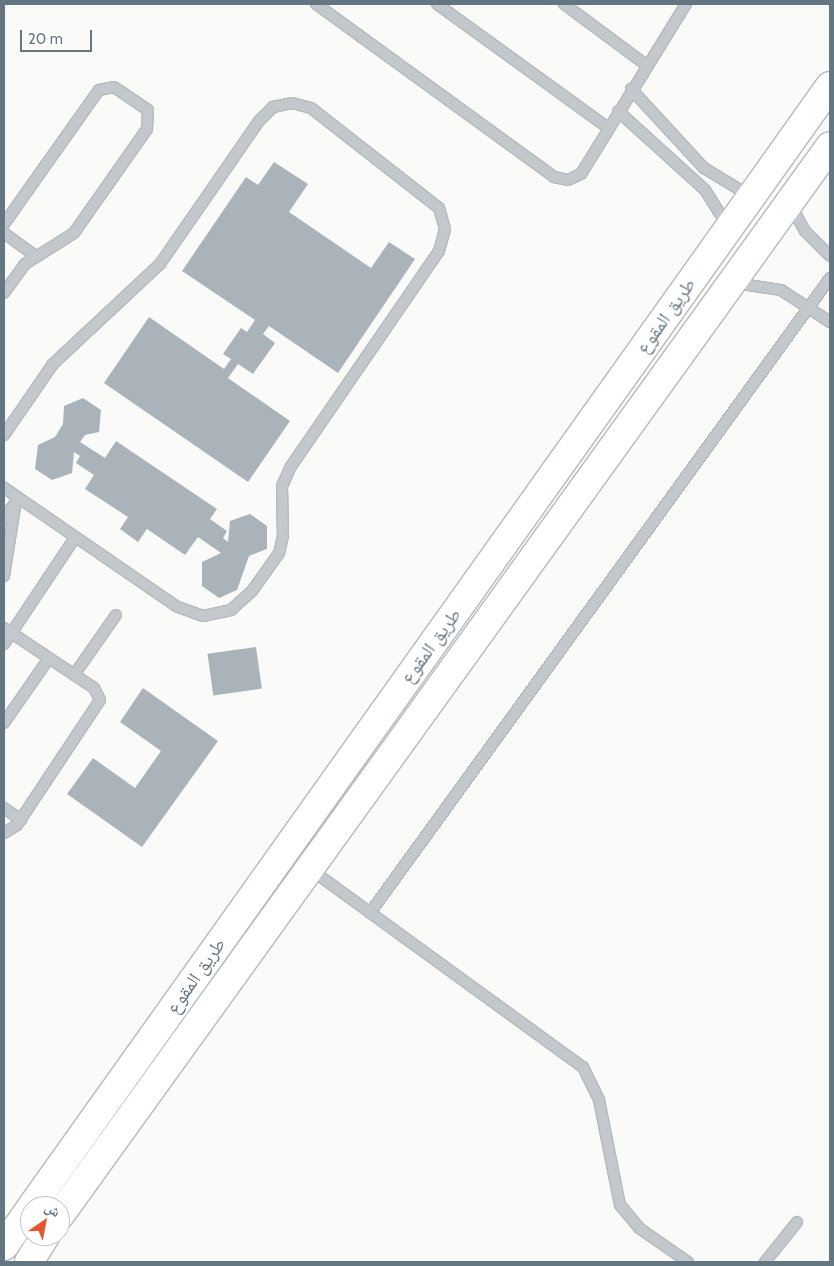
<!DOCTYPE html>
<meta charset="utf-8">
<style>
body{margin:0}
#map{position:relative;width:834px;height:1266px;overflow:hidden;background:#fafaf8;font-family:Cabin,"Noto Naskh Arabic",sans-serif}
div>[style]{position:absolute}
.building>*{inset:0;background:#aab3b9;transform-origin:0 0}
.roads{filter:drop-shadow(1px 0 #b5babe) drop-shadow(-1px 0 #b5babe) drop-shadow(0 1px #b5babe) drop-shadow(0 -1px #b5babe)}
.lane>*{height:10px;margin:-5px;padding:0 5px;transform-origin:5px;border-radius:5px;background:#c3c8cc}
.primary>*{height:28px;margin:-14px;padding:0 14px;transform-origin:14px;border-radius:14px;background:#fff}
span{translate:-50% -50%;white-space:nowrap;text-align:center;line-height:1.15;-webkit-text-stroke:5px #fff;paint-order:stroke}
.street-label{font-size:19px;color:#657683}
.frame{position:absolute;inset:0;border:5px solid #657683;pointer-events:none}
.north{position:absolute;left:20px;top:1196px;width:50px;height:50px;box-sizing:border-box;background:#fff;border:1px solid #c1c8cd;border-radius:50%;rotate:33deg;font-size:14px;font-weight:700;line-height:20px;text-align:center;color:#657683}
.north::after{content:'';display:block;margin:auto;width:18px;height:22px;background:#e4572e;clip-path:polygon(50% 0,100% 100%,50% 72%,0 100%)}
.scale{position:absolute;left:20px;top:30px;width:72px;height:22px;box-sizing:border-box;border:2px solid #657683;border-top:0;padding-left:6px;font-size:15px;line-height:18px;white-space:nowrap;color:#657683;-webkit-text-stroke:4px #fff;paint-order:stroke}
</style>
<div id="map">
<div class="building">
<i style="clip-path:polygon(274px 162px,308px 184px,289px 212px,371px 268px,389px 242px,415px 259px,338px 373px,269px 326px,263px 334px,275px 343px,253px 374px,238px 364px,228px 378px,290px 421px,248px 482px,104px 383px,149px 317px,224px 369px,231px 359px,223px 354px,241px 328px,247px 332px,255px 320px,182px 271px,246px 177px,258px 185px)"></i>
<i style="clip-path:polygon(83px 398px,101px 410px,99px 432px,85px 435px,80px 442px,105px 458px,116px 441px,217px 509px,210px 519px,227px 531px,223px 538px,228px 542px,230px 521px,250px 514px,267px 526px,267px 549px,249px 556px,237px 590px,219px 598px,202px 586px,202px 562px,221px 553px,198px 537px,185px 555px,147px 529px,138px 542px,120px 529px,128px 517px,85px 489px,94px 475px,76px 463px,80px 456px,74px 452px,72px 473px,52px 480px,35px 469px,38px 445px,55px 437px,63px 424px,64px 406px)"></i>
<i style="left:256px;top:647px;width:42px;height:49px;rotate:82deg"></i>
<i style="clip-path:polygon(143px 688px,218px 741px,142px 847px,67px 794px,93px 758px,135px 788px,161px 751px,120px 722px)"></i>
</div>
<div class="roads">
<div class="lane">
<i style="left:316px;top:4px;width:294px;rotate:36deg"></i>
<i style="left:554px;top:177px;width:14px;rotate:12deg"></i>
<i style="left:568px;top:180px;width:14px;rotate:-25deg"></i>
<i style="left:581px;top:174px;width:200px;rotate:-58.3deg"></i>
<i style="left:437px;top:4px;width:211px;rotate:35.9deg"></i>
<i style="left:564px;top:4px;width:102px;rotate:36.6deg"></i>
<i style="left:631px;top:89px;width:108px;rotate:47.3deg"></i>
<i style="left:704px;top:168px;width:54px;rotate:31.3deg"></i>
<i style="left:618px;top:111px;width:118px;rotate:42.2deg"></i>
<i style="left:705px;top:190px;width:41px;rotate:57.8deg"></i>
<i style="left:790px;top:204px;width:31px;rotate:61deg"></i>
<i style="left:805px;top:231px;width:35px;rotate:45deg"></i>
<i style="left:4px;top:224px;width:164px;rotate:-54.7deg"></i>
<i style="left:99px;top:90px;width:15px;rotate:-11deg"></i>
<i style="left:114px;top:87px;width:41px;rotate:34.1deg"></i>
<i style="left:148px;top:110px;width:19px;rotate:93deg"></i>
<i style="left:147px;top:129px;width:127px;rotate:125.1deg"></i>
<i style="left:74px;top:233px;width:58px;rotate:147.7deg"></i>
<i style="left:25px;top:264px;width:36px;rotate:126deg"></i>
<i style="left:4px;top:233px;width:39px;rotate:36deg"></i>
<i style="left:735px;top:283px;width:47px;rotate:8.7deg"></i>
<i style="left:781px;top:290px;width:59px;rotate:33.1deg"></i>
<i style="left:4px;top:435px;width:86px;rotate:-55.4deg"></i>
<i style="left:53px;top:364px;width:146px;rotate:-43.1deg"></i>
<i style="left:160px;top:264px;width:174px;rotate:-55.3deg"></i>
<i style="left:259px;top:121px;width:20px;rotate:-45deg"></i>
<i style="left:273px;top:107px;width:19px;rotate:-12deg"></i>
<i style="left:292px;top:103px;width:20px;rotate:15deg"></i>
<i style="left:311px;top:108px;width:162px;rotate:38deg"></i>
<i style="left:439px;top:208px;width:22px;rotate:74deg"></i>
<i style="left:445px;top:229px;width:23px;rotate:105deg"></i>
<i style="left:439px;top:251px;width:261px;rotate:124.5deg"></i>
<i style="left:291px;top:466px;width:22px;rotate:114deg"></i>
<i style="left:282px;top:486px;width:50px;rotate:88.9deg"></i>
<i style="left:283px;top:536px;width:17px;rotate:103deg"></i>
<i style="left:279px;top:553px;width:47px;rotate:125.4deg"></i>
<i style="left:252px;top:591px;width:28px;rotate:138deg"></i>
<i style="left:231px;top:610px;width:29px;rotate:168deg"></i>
<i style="left:203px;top:616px;width:29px;rotate:-160deg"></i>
<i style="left:176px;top:606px;width:209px;rotate:-145.5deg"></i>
<i style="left:4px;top:519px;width:22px;rotate:-56deg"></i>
<i style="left:4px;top:576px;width:76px;rotate:-80.9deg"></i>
<i style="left:4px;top:628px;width:108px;rotate:33.7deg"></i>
<i style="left:94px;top:688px;width:13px;rotate:63deg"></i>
<i style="left:100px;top:700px;width:150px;rotate:123.6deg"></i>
<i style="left:17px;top:825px;width:15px;rotate:148deg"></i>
<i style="left:4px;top:644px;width:126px;rotate:-56.3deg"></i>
<i style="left:74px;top:675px;width:73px;rotate:-55deg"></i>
<i style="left:4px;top:723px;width:79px;rotate:-55.3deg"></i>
<i style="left:4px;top:808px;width:21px;rotate:35deg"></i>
<i style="left:310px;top:869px;width:337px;rotate:36deg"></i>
<i style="left:583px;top:1067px;width:37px;rotate:64deg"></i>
<i style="left:599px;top:1100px;width:107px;rotate:78.7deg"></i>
<i style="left:620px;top:1205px;width:30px;rotate:50deg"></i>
<i style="left:639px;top:1228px;width:60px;rotate:34.8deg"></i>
<i style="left:370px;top:913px;width:784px;rotate:-54.08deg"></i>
<i style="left:765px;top:1262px;width:51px;rotate:-51.3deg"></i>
</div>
<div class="primary">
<i style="left:32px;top:1206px;width:1375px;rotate:-54.53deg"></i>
<i style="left:60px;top:1215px;width:1317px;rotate:-54.23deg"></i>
<i style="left:4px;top:1246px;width:45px;rotate:-54.9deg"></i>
<i style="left:29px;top:1262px;width:31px;rotate:-58deg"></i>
</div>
</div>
<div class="street-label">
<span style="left:666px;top:316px;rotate:-55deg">طريق المقوع</span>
<span style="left:431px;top:646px;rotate:-54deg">طريق المقوع</span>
<span style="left:196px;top:976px;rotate:-55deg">طريق المقوع</span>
</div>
<div class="frame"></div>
<div class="north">ش</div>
<div class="scale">20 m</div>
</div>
